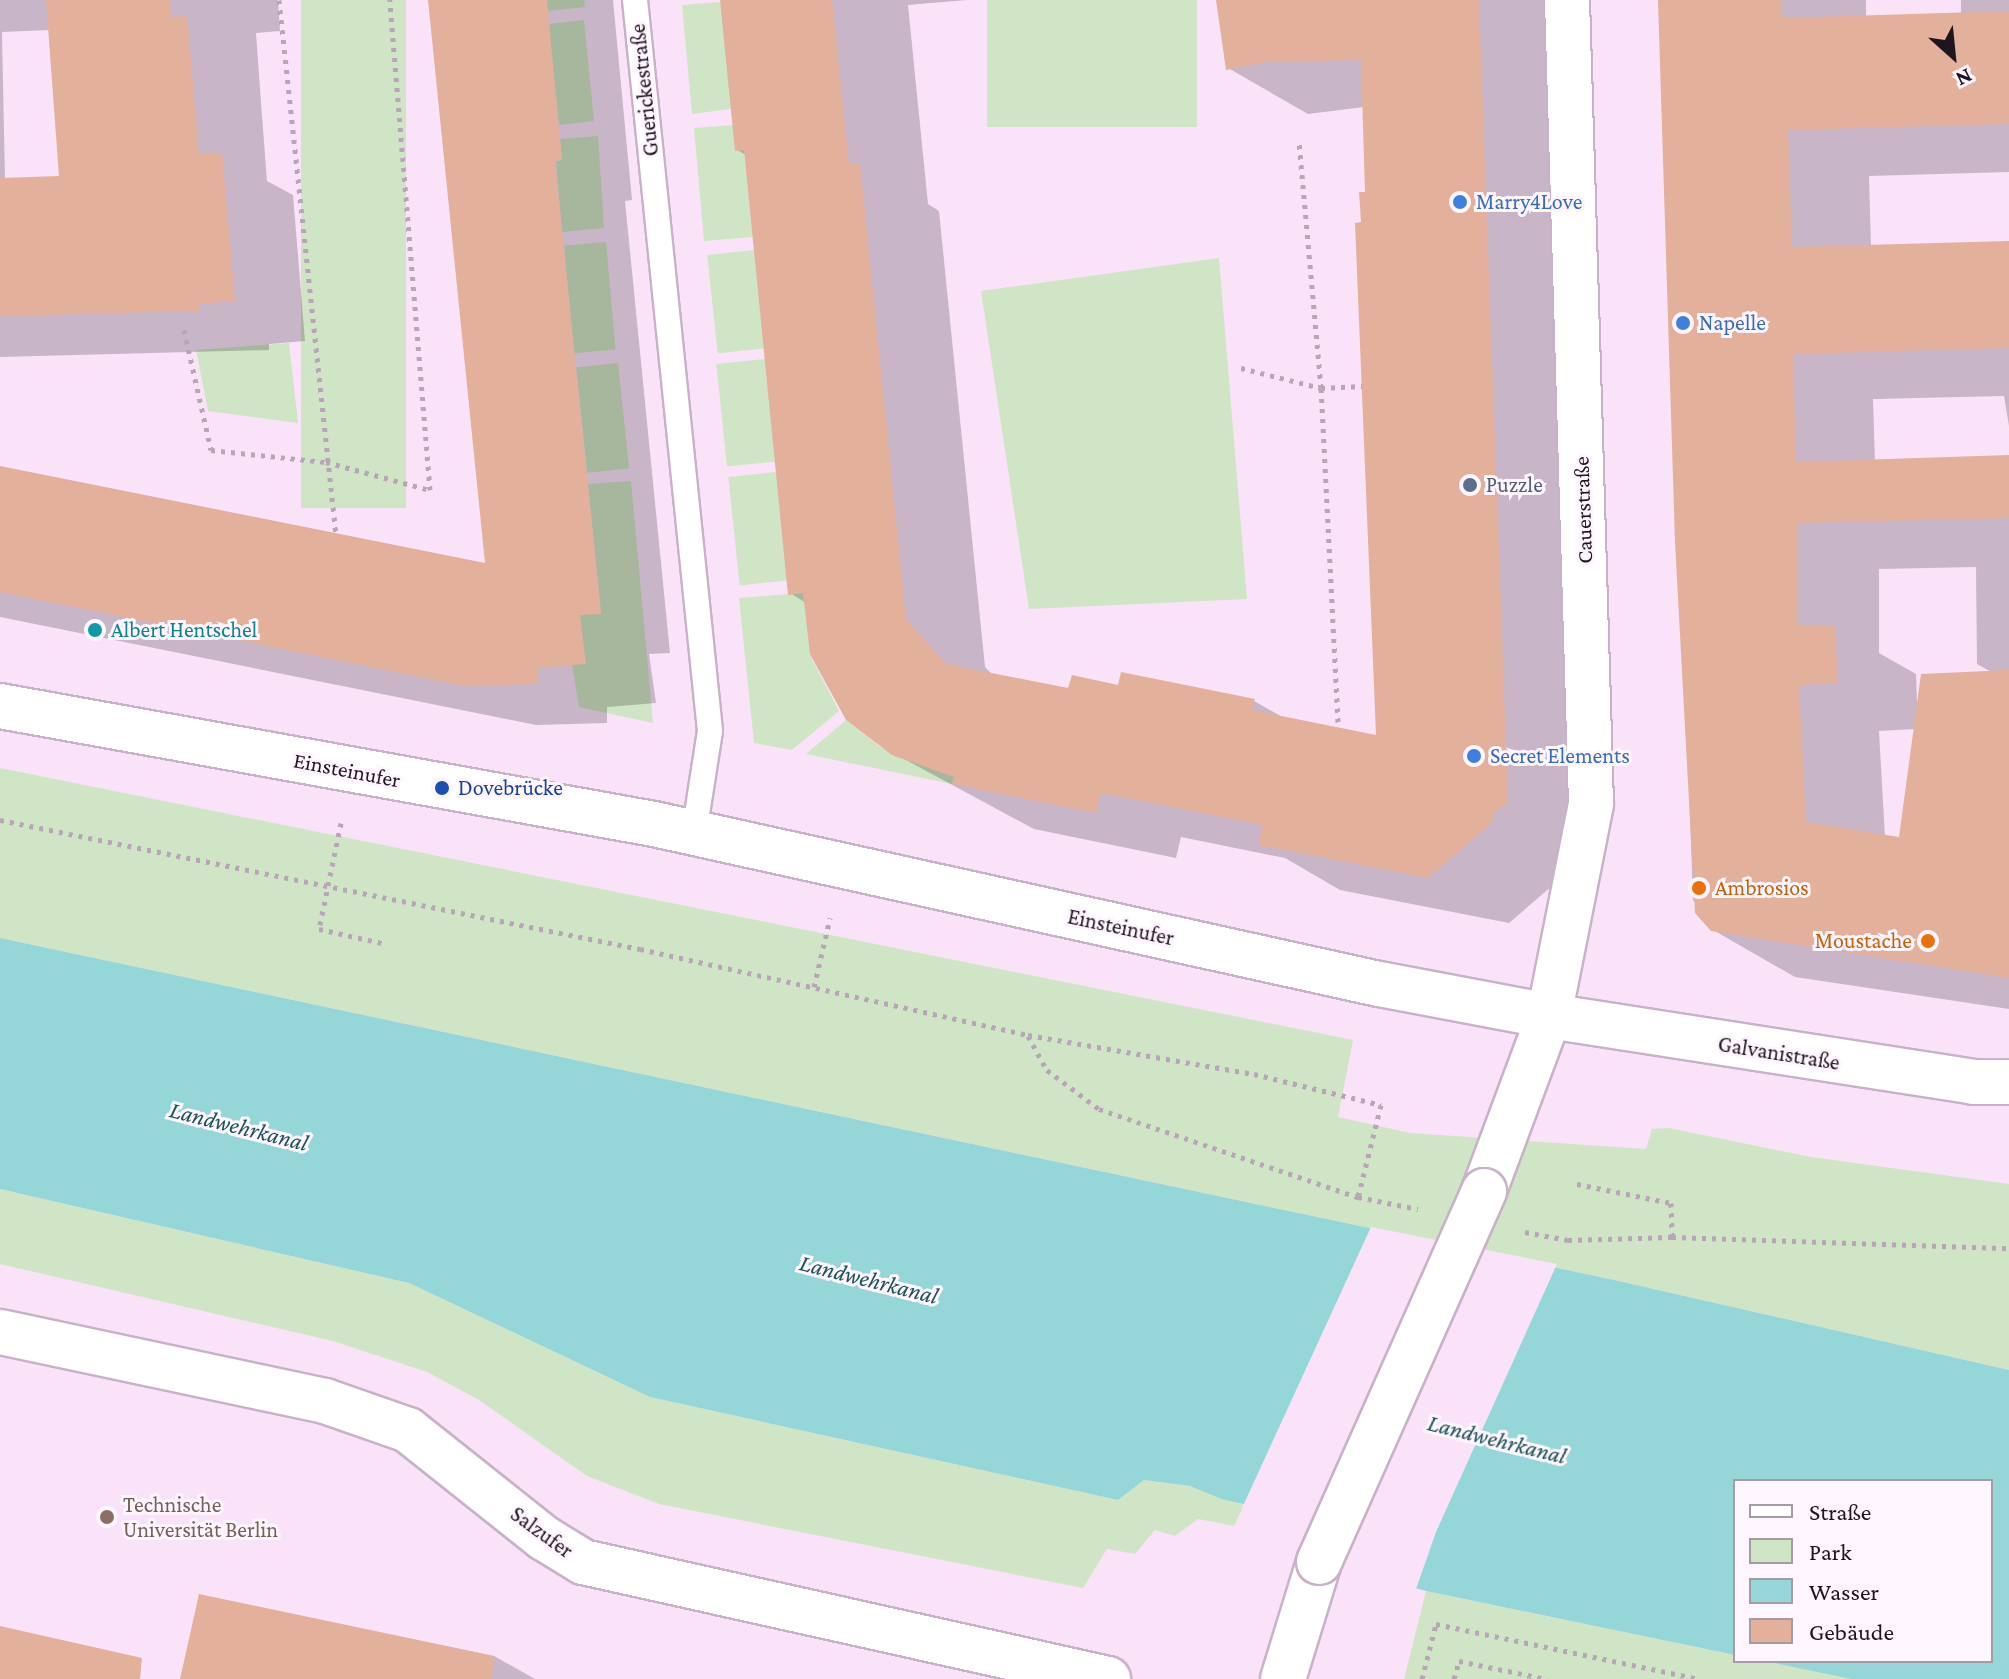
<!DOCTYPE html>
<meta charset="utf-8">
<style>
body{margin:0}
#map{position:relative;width:2009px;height:1679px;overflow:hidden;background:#fae3f9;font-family:"Crimson Pro",serif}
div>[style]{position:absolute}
.green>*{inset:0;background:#d0e5c5;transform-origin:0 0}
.water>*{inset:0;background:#95d6d9}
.pier>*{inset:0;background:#fae3f9}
.shadow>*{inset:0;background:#0003}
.building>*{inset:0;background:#e2b09b}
.path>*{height:5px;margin-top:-2.5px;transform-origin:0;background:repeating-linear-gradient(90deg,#b8a5b7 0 4px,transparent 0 10px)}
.roads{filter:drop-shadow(2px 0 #c8b2c7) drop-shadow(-2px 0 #c8b2c7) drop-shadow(0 2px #c8b2c7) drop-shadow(0 -2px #c8b2c7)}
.service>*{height:24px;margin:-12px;padding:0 12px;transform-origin:12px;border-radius:12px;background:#fff}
.minor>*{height:44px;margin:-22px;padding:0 22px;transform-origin:22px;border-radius:22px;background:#fff}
.tertiary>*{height:44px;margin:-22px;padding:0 22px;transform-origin:22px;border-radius:22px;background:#fff}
.bridges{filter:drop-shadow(2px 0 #c8b2c7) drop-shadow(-2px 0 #c8b2c7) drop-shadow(0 2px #c8b2c7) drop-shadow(0 -2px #c8b2c7)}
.tertiary-bridge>*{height:44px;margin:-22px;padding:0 22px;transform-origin:22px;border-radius:22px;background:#fff}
.dots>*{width:22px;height:22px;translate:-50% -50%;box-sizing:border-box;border:4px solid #fef5fe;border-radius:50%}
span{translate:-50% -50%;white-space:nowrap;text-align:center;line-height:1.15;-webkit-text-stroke:6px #fef5fe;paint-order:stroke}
.street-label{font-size:22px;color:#1e161e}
.shop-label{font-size:22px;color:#366cbe}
.left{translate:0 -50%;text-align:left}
.service-label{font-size:22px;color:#4e5e75}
.culture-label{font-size:22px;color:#0d838f}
.transit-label{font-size:22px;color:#164399}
.food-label{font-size:22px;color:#c56008}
.right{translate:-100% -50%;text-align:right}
.education-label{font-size:22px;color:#785e54}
.water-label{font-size:24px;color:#1a5356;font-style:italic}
.legend{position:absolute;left:1733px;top:1479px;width:260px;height:184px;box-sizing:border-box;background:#fef5fe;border:2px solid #a49ca4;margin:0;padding:10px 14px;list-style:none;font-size:24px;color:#1e161e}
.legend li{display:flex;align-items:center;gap:16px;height:40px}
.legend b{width:40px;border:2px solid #a49ca4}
.north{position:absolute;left:1913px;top:16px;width:80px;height:80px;-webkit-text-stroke:6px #fef5fe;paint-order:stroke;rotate:153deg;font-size:22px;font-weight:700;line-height:32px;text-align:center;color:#1e161e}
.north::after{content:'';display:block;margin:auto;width:28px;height:36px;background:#1e161e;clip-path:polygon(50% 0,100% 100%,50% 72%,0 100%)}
</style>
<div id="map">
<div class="green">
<i style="left:301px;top:0;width:105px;height:508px"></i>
<i style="clip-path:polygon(546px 0,584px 0,585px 7px,547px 11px)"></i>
<i style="left:987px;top:0;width:210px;height:127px"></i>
<i style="clip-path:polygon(720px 2px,738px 89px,729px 90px,731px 109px,692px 114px,682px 5px)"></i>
<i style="clip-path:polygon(584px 20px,594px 121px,559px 125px,556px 97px,548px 98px,549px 24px)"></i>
<i style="clip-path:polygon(733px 125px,735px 151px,744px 150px,753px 237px,704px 241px,694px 128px)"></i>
<i style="clip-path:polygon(598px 136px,604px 228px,562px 232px,556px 161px,562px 160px,560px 139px)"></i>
<i style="left:606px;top:242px;width:108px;height:42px;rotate:85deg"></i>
<i style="left:754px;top:250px;width:99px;height:47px;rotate:84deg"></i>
<i style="clip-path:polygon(1219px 258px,1247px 599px,1029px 609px,981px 291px)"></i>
<i style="clip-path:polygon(289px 343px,298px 423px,208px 411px,196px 350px)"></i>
<i style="left:765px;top:359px;width:103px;height:49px;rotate:84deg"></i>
<i style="left:618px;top:363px;width:106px;height:42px;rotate:84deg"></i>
<i style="left:776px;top:472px;width:109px;height:48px;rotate:84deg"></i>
<i style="clip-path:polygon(631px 481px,653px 723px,579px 707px,572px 665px,580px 615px,601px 613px,588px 484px)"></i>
<i style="clip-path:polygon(803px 593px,811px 657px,839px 711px,792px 750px,754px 743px,739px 598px)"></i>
<i style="clip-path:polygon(846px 720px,882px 748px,957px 768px,952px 784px,806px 754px)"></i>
<i style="clip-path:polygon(0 768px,1353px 1040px,1338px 1117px,1410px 1133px,1646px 1149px,1652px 1129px,1669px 1128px,1811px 1157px,2009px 1184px,2009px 1370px,1614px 1280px,0 938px)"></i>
<i style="clip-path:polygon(0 1189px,409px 1283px,650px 1397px,1118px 1500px,1144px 1480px,1190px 1486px,1244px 1505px,1234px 1526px,1198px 1519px,1175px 1536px,1155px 1530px,1135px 1554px,1107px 1549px,1083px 1588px,659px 1504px,587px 1476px,479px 1400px,427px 1372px,333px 1341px,0 1264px)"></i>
<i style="clip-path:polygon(1426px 1591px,1735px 1655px,1735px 1661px,1764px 1661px,1851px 1679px,1404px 1679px)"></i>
</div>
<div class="water">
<i style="clip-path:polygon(0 938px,1614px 1280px,2009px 1370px,2009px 1679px,1851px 1679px,1764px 1661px,1991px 1661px,1991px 1481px,1735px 1481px,1735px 1655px,1426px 1591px,1320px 1562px,1337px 1526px,1222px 1499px,1190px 1486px,1144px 1480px,1118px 1500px,650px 1397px,409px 1283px,0 1189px)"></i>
</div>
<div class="pier">
<i style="clip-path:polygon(1371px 1227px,1557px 1264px,1436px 1532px,1416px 1589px,1316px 1561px,1332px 1528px,1242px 1508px)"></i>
</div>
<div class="shadow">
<i style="clip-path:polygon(evenodd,0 0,278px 0,280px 31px,256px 33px,262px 116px,267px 181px,293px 195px,305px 341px,269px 344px,269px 350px,0 357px,0 0,50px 30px,61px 178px,5px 180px,2px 32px,50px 30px)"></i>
<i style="clip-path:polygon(431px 0,613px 0,632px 200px,625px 201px,670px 653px,649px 654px,656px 703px,607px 707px,607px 723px,536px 725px,0 617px,0 469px,488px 566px)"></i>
<i style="clip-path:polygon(721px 0,967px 0,908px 5px,928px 204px,939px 211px,985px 667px,993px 675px,1070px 690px,1119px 687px,1254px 701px,1286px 719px,1378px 737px,1364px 107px,1308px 114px,1228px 68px,1218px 0,1556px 0,1573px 868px,1509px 923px,1340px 890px,1285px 858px,1181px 837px,1176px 858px,1034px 829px,893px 753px,847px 719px,811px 653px,806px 603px,790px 593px,746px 155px,737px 150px)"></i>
<i style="clip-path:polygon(evenodd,1661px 0,1866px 0,1866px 17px,1961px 14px,1961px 0,2009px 0,2009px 172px,1869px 176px,1871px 247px,2009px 243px,2009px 426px,2004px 396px,1873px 399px,1875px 462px,2009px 457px,2009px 1009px,1795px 977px,1713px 930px,1693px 900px,1661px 0,1976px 567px,1977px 664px,1993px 673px,1917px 703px,1916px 674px,1879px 653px,1879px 569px,1976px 567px,1661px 0,1916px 729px,1900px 839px,1885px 837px,1879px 731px,1916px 729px)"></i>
<i style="clip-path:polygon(201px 1597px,494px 1656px,535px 1679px,182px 1679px)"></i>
</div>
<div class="building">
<i style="clip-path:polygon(46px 0,170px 0,171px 17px,187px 16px,199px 154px,222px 153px,235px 301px,199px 304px,199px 311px,0 316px,0 178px,59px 176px)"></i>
<i style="clip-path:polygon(428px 0,547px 0,562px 160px,555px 161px,601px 614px,580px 615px,586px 664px,537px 668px,537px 684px,464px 686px,0 592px,0 466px,485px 563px)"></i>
<i style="clip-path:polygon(720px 0,832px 0,849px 163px,860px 163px,906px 619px,946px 664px,1068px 688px,1072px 675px,1118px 685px,1121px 672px,1255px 699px,1252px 710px,1376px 735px,1355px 223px,1361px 222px,1359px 192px,1365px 192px,1361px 60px,1266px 62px,1226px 70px,1216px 0,1479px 0,1508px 802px,1491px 816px,1494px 821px,1428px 878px,1258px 845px,1263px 825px,1101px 793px,1096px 813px,952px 784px,954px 777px,892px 755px,846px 720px,810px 654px,803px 593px,788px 595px,744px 150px,735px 151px)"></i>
<i style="clip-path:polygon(1658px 0,1781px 0,1782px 18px,2009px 11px,2009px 124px,1788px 130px,1792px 247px,2009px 241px,2009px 348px,1793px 354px,1796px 462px,2009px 455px,2009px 518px,1798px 523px,1798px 626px,1835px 625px,1838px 683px,1799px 685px,1806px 822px,1899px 837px,1921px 674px,2009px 670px,2009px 978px,1711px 931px,1695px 913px,1675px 542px)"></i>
<i style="clip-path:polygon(199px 1594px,494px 1656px,492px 1679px,180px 1679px)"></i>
<i style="clip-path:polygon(0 1626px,142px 1658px,140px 1679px,0 1679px)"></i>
</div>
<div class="path">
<i style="left:279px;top:0;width:538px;rotate:83.92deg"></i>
<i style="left:184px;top:330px;width:123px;rotate:77.3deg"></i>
<i style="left:211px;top:450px;width:116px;rotate:6deg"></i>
<i style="left:326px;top:462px;width:108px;rotate:15.1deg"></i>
<i style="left:430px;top:490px;width:492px;rotate:-94.7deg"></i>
<i style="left:1241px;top:368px;width:82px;rotate:14deg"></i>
<i style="left:1321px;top:388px;width:249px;rotate:-95.1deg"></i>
<i style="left:1338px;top:722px;width:334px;rotate:-92.9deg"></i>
<i style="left:1321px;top:388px;width:41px;rotate:-2.8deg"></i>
<i style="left:0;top:820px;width:653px;rotate:11.4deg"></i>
<i style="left:640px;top:949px;width:397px;rotate:12.5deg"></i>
<i style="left:1028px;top:1035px;width:229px;rotate:9.8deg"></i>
<i style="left:1254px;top:1074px;width:131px;rotate:13.7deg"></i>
<i style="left:1381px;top:1105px;width:95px;rotate:104deg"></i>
<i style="left:341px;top:823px;width:108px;rotate:101.7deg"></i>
<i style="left:319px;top:929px;width:65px;rotate:12.5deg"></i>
<i style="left:814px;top:987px;width:71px;rotate:-76.9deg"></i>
<i style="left:1028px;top:1036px;width:39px;rotate:61deg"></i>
<i style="left:1047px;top:1070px;width:65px;rotate:36.9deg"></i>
<i style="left:1099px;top:1109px;width:274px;rotate:18.8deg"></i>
<i style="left:1358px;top:1197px;width:61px;rotate:11.3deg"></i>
<i style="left:1577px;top:1184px;width:96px;rotate:11.4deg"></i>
<i style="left:1671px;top:1203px;width:34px;rotate:88deg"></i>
<i style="left:1525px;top:1232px;width:44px;rotate:10.5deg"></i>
<i style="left:1568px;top:1240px;width:104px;rotate:-1.7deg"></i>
<i style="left:1672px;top:1237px;width:337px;rotate:1.9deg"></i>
<i style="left:1422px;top:1679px;width:57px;rotate:-75.7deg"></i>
<i style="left:1436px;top:1624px;width:270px;rotate:11.8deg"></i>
<i style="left:1454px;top:1679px;width:19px;rotate:-74deg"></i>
<i style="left:1459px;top:1661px;width:90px;rotate:11.6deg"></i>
</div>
<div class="roads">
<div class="service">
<i style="left:635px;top:0;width:735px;rotate:84.14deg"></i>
<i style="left:710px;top:731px;width:103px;rotate:98.9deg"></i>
</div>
<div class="minor">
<i style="left:1549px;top:1016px;width:429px;rotate:8.8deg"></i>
<i style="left:1973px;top:1082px;width:36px"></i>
</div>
<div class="tertiary">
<i style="left:0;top:706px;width:665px;rotate:10.23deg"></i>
<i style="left:654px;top:824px;width:742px;rotate:12.45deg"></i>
<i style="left:1379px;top:984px;width:173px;rotate:10.7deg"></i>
<i style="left:1484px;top:1191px;width:187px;rotate:-69.6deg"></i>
<i style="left:1549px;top:1016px;width:216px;rotate:-78.8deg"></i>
<i style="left:1591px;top:804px;width:804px;rotate:-91.71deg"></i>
<i style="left:0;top:1332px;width:332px;rotate:12deg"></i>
<i style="left:325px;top:1401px;width:88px;rotate:19.3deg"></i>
<i style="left:408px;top:1430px;width:174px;rotate:38.5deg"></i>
<i style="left:544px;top:1538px;width:46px;rotate:31.6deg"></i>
<i style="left:583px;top:1562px;width:538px;rotate:12.56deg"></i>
<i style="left:1283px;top:1679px;width:122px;rotate:-72.9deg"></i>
</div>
</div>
<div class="bridges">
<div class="tertiary-bridge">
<i style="left:1319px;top:1562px;width:406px;rotate:-66deg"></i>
</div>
</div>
<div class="dots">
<i style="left:1460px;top:202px;background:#3f7fe0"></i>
<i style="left:1683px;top:323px;background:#3f7fe0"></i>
<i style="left:1470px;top:485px;background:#5c6f8a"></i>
<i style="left:95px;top:630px;background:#0f9aa8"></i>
<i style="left:1474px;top:756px;background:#3f7fe0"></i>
<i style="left:442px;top:788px;background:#1a4fb4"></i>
<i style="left:1699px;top:888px;background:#e8710a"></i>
<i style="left:1928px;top:941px;background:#e8710a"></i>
<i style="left:107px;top:1517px;background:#8d6e63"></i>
</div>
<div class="street-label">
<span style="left:644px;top:90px;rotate:-96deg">Guerickestraße</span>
<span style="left:1583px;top:510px;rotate:-92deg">Cauerstraße</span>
<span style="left:347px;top:770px;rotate:11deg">Einsteinufer</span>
<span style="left:1121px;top:927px;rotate:12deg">Einsteinufer</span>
<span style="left:1779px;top:1053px;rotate:9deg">Galvanistraße</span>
<span style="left:542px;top:1532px;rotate:36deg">Salzufer</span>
</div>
<div class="shop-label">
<span class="left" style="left:1476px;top:202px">Marry4Love</span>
<span class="left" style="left:1699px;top:323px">Napelle</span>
<span class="left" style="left:1490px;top:756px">Secret Elements</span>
</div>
<div class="service-label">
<span class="left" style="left:1486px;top:485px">Puzzle</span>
</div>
<div class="culture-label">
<span class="left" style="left:111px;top:630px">Albert Hentschel</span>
</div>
<div class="transit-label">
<span class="left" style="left:458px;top:788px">Dovebrücke</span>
</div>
<div class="food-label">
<span class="left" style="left:1715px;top:888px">Ambrosios</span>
<span class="right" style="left:1912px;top:941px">Moustache</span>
</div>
<div class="education-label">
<span class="left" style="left:123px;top:1517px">Technische<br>Universität Berlin</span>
</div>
<div class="water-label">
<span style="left:239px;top:1126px;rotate:14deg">Landwehrkanal</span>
<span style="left:869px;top:1279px;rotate:14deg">Landwehrkanal</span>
<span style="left:1497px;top:1439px;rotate:14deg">Landwehrkanal</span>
</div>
<ul class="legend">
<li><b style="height:10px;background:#fff"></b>Straße</li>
<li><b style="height:22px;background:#d0e5c5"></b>Park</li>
<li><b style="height:22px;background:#95d6d9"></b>Wasser</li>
<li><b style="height:22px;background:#e2b09b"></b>Gebäude</li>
</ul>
<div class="north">N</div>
</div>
